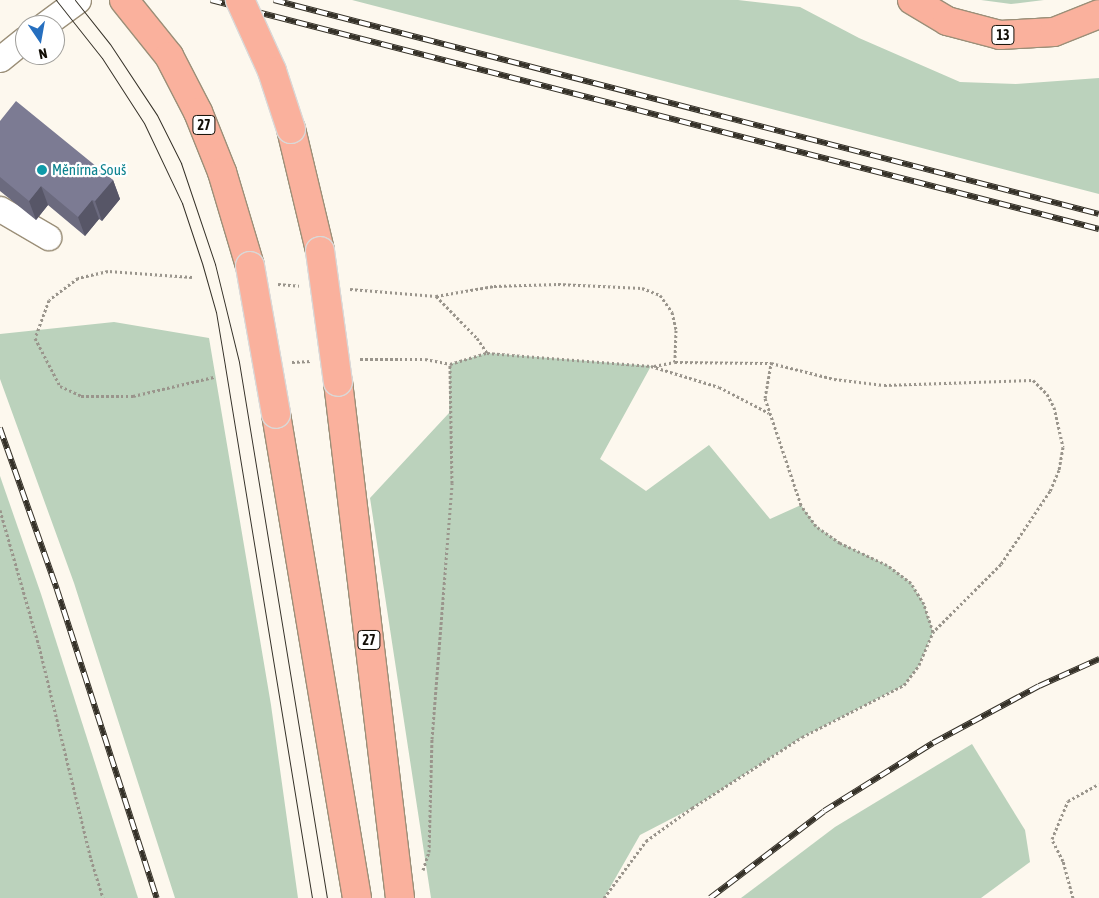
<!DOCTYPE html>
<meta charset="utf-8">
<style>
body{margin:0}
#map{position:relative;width:1099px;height:898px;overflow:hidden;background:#fdf8ee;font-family:"Asap Condensed",sans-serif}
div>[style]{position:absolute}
.green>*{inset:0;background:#bbd2bc}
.path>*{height:3px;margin-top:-1.5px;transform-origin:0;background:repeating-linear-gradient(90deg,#9a958c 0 2.5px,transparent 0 5px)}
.roads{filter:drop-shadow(1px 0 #9b8f78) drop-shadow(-1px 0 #9b8f78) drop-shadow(0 1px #9b8f78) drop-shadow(0 -1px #9b8f78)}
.minor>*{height:25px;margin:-12.5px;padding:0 12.5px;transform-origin:12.5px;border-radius:12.5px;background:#fff}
.highway>*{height:28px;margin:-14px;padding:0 14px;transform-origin:14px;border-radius:14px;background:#fab19d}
.tram>*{height:1px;margin:-0.5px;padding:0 0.5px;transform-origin:0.5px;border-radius:0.5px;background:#353128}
.rail>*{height:5.5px;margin-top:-2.75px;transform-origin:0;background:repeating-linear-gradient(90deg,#fff 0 11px,#353128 0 22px);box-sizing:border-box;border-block:1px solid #353128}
.bridges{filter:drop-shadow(1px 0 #d9d8d7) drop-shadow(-1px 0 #d9d8d7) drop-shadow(0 1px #d9d8d7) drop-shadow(0 -1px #d9d8d7)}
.highway-bridge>*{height:28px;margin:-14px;padding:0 14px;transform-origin:14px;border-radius:14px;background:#fab19d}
.wall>*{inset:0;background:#6b6a7e}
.shaded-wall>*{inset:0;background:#575667}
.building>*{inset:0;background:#7c7b93}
.dots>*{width:14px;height:14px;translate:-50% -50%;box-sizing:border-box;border:2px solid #fff;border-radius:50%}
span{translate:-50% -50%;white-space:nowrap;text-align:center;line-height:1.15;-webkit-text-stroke:4.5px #fff;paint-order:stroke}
.shield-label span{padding:1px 4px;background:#fff;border:1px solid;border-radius:4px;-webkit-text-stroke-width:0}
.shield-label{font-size:14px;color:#120e06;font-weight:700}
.culture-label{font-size:15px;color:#0d838f}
.left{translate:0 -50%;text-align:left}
.north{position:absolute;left:15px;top:15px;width:50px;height:50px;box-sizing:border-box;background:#fff;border:1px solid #a09f9b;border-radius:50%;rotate:168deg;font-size:14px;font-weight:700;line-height:20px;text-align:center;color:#120e06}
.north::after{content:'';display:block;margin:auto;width:18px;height:22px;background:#266fbf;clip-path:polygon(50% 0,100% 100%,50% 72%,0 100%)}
</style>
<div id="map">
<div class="green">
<i style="clip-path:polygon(352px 0,738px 0,800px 7px,859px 38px,960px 82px,1016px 84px,1099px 78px,1099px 194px)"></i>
<i style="clip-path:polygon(981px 0,1044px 0,1011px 4px)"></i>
<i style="clip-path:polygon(114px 322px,209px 338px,271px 705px,298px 898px,175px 898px,74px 583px,0 379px,0 334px)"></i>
<i style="clip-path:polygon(487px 353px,651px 366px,600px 459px,646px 491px,709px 445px,770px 519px,801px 505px,816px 526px,840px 543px,887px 565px,911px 583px,924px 604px,933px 632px,919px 665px,904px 685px,802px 737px,692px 808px,640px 835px,604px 898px,431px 898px,370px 498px,449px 413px,450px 364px)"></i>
<i style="clip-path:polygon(0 476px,41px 594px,138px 898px,0 898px)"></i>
<i style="clip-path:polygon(972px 744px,1025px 830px,1030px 862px,981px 898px,741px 898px,835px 827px)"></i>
</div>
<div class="path">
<i style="left:192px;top:277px;width:84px;rotate:-175.9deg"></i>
<i style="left:108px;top:271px;width:31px;rotate:167deg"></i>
<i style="left:78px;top:278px;width:36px;rotate:143deg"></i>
<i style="left:49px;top:300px;width:40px;rotate:110.2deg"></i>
<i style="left:35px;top:338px;width:54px;rotate:62.5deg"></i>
<i style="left:60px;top:386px;width:23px;rotate:25deg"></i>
<i style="left:81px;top:396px;width:52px"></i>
<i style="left:133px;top:396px;width:83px;rotate:-13.2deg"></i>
<i style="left:278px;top:284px;width:21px;rotate:5deg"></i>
<i style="left:350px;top:289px;width:86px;rotate:4.7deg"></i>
<i style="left:436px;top:296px;width:59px;rotate:45.7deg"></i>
<i style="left:477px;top:338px;width:18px;rotate:56deg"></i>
<i style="left:436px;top:296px;width:59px;rotate:-9.8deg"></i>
<i style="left:494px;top:286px;width:64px;rotate:-1.8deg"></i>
<i style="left:558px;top:284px;width:84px;rotate:2.7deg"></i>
<i style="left:642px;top:288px;width:19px;rotate:21deg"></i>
<i style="left:660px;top:295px;width:21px;rotate:55deg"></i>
<i style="left:672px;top:312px;width:18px;rotate:77deg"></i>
<i style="left:676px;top:330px;width:32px;rotate:92deg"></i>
<i style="left:360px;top:359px;width:65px"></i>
<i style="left:425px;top:359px;width:25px;rotate:11deg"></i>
<i style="left:450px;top:364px;width:39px;rotate:-17deg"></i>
<i style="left:487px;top:353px;width:165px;rotate:4.5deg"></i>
<i style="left:651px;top:366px;width:71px;rotate:17.2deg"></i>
<i style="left:719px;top:387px;width:56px;rotate:27.5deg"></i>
<i style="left:292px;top:362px;width:19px;rotate:-3deg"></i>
<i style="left:654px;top:366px;width:21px;rotate:-11deg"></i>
<i style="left:675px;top:362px;width:96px;rotate:0.6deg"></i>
<i style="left:0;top:510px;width:141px;rotate:74deg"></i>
<i style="left:39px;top:646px;width:219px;rotate:76.3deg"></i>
<i style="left:91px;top:859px;width:41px;rotate:72.9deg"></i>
<i style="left:423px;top:870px;width:19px;rotate:-72deg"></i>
<i style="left:429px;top:852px;width:113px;rotate:-88.5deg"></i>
<i style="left:432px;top:739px;width:257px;rotate:-85.5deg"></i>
<i style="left:452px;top:483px;width:119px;rotate:-91deg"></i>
<i style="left:604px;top:898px;width:71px;rotate:-53.6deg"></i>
<i style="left:646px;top:841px;width:57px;rotate:-35.7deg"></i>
<i style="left:692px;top:808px;width:131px;rotate:-32.8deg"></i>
<i style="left:802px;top:737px;width:114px;rotate:-27deg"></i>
<i style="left:904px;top:685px;width:25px;rotate:-53deg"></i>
<i style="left:919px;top:665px;width:36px;rotate:-67deg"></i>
<i style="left:933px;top:632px;width:29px;rotate:-108deg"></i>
<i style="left:924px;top:604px;width:25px;rotate:-122deg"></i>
<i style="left:911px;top:583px;width:30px;rotate:-143deg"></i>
<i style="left:887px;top:565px;width:52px;rotate:-154.9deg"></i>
<i style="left:840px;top:543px;width:29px;rotate:-145deg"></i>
<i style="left:816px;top:526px;width:26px;rotate:-126deg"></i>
<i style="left:801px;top:505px;width:113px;rotate:-108.6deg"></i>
<i style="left:765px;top:398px;width:36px;rotate:-80deg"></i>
<i style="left:771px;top:363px;width:65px;rotate:14.3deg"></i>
<i style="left:834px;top:379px;width:50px;rotate:6.8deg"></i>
<i style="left:884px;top:385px;width:149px;rotate:-1.9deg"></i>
<i style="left:1033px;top:380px;width:20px;rotate:45deg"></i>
<i style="left:1047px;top:394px;width:15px;rotate:62deg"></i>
<i style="left:1054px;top:407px;width:41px;rotate:77.3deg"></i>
<i style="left:1063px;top:447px;width:23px;rotate:100deg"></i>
<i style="left:1059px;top:470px;width:23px;rotate:113deg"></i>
<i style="left:1050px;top:491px;width:88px;rotate:123.9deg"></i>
<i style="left:1001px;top:564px;width:96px;rotate:135deg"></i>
<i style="left:1073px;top:898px;width:38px;rotate:-105deg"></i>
<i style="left:1063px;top:861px;width:25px;rotate:-117deg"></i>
<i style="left:1052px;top:839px;width:41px;rotate:-67.2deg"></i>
<i style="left:1068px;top:801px;width:35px;rotate:-29deg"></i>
</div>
<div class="roads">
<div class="minor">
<i style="left:44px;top:25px;width:42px;rotate:-36.3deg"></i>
<i style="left:0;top:59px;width:32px;rotate:-39deg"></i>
<i style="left:0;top:209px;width:56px;rotate:30.3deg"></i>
</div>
<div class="highway">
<i style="left:124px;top:0;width:72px;rotate:51.2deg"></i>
<i style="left:169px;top:56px;width:63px;rotate:62.6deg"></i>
<i style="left:198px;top:112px;width:65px;rotate:68.2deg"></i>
<i style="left:222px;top:172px;width:98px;rotate:73.4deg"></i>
<i style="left:912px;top:0;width:41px;rotate:31deg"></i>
<i style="left:947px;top:21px;width:55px;rotate:14.8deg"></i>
<i style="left:1000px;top:35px;width:54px;rotate:-3.2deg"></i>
<i style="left:1054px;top:32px;width:48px;rotate:-21.8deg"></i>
<i style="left:291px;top:129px;width:125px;rotate:76.6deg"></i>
<i style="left:338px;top:382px;width:520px;rotate:83.15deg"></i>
<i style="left:276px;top:414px;width:491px;rotate:80.5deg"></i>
</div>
</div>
<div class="tram">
<i style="left:56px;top:0;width:74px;rotate:51.6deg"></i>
<i style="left:102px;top:58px;width:77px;rotate:57.1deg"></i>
<i style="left:144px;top:123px;width:89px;rotate:64.6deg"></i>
<i style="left:182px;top:203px;width:63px;rotate:71.6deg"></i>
<i style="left:202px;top:263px;width:51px;rotate:74.1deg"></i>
<i style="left:216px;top:312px;width:55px;rotate:80.5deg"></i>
<i style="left:225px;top:366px;width:539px;rotate:80.71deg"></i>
<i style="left:75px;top:0;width:56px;rotate:51.5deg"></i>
<i style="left:110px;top:44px;width:85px;rotate:56.5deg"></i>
<i style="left:157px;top:115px;width:54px;rotate:63.4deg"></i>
<i style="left:181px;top:163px;width:107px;rotate:71.4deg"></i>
<i style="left:215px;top:264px;width:101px;rotate:76.2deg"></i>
<i style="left:239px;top:362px;width:543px;rotate:80.68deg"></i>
</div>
<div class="rail">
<i style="left:211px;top:0;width:917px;rotate:14.46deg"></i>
<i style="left:274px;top:0;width:852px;rotate:14.54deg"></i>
<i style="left:0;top:428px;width:171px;rotate:70.5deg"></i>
<i style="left:57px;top:589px;width:325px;rotate:72.1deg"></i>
<i style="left:710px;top:898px;width:143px;rotate:-37.3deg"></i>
<i style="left:824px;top:811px;width:128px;rotate:-32deg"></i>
<i style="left:933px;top:743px;width:120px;rotate:-28.3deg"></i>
<i style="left:1039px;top:686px;width:66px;rotate:-24.2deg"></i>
</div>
<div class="bridges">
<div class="highway-bridge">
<i style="left:240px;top:0;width:78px;rotate:65.7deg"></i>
<i style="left:272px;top:71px;width:61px;rotate:71.9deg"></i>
<i style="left:320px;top:251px;width:132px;rotate:82.2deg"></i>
<i style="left:250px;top:266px;width:150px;rotate:80deg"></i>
</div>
</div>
<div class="wall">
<i style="clip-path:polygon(0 121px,113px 180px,120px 199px,102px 221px,99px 219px,85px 236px,48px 205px,36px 220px,0 191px)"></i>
</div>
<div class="shaded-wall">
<i style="clip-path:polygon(113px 180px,120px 199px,102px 221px,95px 201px)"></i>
<i style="clip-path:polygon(41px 186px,48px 205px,36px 220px,29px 201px)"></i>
<i style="clip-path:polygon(92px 200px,99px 219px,85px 236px,78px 217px)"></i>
</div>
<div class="building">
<i style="clip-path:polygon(16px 101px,113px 180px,95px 201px,92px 200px,78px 217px,41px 186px,29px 201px,0 177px,0 121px)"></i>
</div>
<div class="dots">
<i style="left:42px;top:170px;background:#0f9aa8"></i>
</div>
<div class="shield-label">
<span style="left:1003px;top:35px">13</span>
<span style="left:204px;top:125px">27</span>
<span style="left:369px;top:640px">27</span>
</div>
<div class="culture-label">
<span class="left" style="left:52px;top:170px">Měnírna Souš</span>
</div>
<div class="north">N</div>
</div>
